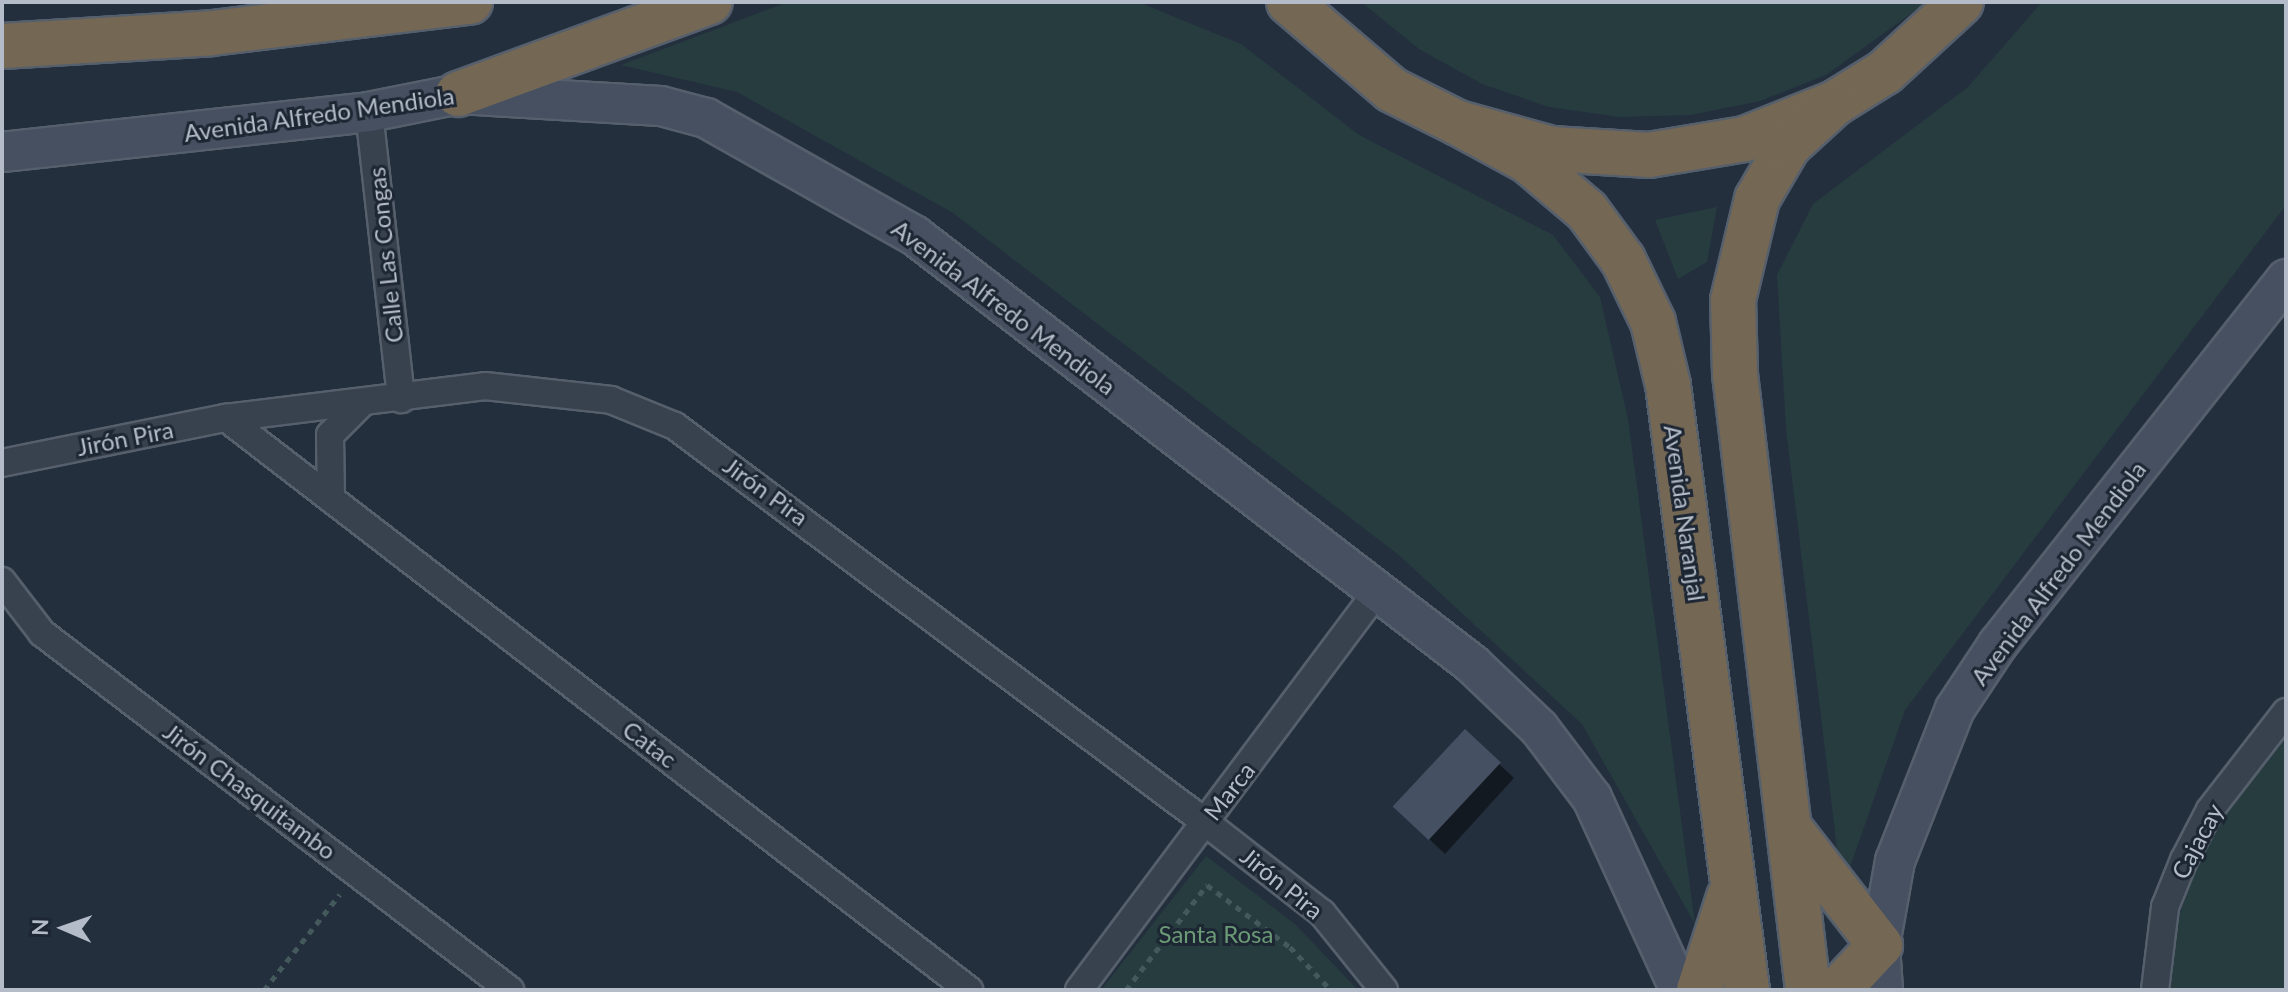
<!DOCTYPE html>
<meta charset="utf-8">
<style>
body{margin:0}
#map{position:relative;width:2288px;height:992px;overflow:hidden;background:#242f3e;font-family:Lato,sans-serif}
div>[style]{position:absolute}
.green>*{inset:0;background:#263c3f}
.shadow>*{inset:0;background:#0007}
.building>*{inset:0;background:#455162;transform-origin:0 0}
.path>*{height:5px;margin-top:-2.5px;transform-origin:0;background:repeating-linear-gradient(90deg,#44595c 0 6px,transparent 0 12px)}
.roads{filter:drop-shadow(2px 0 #565f6c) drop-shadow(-2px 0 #565f6c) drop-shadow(0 2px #565f6c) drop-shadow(0 -2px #565f6c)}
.street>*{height:26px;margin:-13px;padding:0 13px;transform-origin:13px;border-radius:13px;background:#38414e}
.secondary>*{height:38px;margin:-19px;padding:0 19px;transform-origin:19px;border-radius:19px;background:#465061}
.highway>*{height:44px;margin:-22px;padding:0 22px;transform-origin:22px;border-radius:22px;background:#746855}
span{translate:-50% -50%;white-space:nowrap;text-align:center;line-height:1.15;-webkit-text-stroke:6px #1d2633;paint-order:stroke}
.street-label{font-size:24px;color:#b4bcc9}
.park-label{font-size:24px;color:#6b9a76}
.frame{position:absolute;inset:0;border:4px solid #b4bcc9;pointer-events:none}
.north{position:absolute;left:24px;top:888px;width:80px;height:80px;-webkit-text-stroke:6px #1d2633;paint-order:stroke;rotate:272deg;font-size:22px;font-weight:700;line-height:32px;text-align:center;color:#b4bcc9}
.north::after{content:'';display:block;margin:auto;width:28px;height:36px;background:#b4bcc9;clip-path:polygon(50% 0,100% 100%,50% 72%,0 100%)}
</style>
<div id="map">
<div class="green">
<i style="clip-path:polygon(788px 2px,1138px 2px,1241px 44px,1359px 135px,1553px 235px,1600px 297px,1628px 419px,1695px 924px,1582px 724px,1400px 556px,953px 213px,737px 92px,621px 65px)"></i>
<i style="clip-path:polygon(1361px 2px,1927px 2px,1826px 75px,1760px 101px,1690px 115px,1619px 117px,1549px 107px,1482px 84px,1419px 49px)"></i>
<i style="clip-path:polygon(2042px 2px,2286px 2px,2286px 205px,1905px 710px,1842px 890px,1786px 429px,1777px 275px,1813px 204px,1968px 87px)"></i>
<i style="clip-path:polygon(1717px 207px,1707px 262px,1678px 279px,1655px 220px)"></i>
<i style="clip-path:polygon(2286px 738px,2286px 990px,2170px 990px,2177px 922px,2195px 871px,2225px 815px)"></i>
<i style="clip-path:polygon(1206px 856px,1295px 924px,1358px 990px,1101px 990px)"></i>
</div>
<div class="shadow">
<i style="clip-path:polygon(1465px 732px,1514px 778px,1445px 854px,1411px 822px)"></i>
</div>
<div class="building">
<i style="left:1465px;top:729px;width:49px;height:106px;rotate:43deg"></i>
</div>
<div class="path">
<i style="left:264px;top:990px;width:122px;rotate:-51.6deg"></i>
<i style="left:1126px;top:990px;width:133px;rotate:-52.4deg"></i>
<i style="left:1207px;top:885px;width:104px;rotate:36.8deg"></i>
<i style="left:1290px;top:947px;width:59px;rotate:46.4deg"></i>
</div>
<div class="roads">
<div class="street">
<i style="left:369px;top:112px;width:289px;rotate:83.6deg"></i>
<i style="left:226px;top:418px;width:938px;rotate:37.59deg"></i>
<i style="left:2px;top:463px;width:228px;rotate:-11.4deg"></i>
<i style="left:226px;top:418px;width:261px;rotate:-7deg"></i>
<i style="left:485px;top:386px;width:127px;rotate:6.3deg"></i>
<i style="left:611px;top:400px;width:69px;rotate:22.1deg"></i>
<i style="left:675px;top:426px;width:662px;rotate:36.77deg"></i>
<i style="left:1205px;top:822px;width:148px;rotate:37.9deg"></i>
<i style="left:1322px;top:913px;width:99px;rotate:51.2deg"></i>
<i style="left:331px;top:499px;width:64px;rotate:-90.9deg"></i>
<i style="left:330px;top:435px;width:45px;rotate:-45deg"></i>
<i style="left:2px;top:581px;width:66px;rotate:52.4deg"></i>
<i style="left:42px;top:633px;width:589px;rotate:37.34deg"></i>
<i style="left:1079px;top:990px;width:498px;rotate:-53.2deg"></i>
<i style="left:2155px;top:990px;width:84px;rotate:-83.1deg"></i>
<i style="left:2165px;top:907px;width:51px;rotate:-68deg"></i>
<i style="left:2184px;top:860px;width:56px;rotate:-62.5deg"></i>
<i style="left:2210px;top:810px;width:124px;rotate:-52.2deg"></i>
</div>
<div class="secondary">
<i style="left:2px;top:152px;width:369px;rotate:-6.2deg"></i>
<i style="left:369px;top:112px;width:91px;rotate:-11.4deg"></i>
<i style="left:458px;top:94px;width:203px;rotate:3.4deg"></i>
<i style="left:661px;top:106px;width:47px;rotate:14.9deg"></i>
<i style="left:706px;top:118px;width:239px;rotate:29.4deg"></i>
<i style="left:914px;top:235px;width:704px;rotate:37.55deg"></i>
<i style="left:1472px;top:664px;width:93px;rotate:43.7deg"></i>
<i style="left:1539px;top:728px;width:88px;rotate:52.9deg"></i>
<i style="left:1592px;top:798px;width:211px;rotate:65.4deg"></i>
<i style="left:1883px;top:990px;width:45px;rotate:-93.8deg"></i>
<i style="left:1880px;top:945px;width:85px;rotate:-79.9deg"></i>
<i style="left:1895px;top:861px;width:163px;rotate:-68.5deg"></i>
<i style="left:1955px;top:709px;width:78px;rotate:-56.5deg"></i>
<i style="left:1998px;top:644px;width:465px;rotate:-51.7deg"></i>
</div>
<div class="highway">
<i style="left:1289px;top:2px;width:135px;rotate:40.5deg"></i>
<i style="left:1392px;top:90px;width:74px;rotate:26.6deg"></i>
<i style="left:1458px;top:123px;width:98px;rotate:15.5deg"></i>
<i style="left:1552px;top:149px;width:97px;rotate:3.5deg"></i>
<i style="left:1649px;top:155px;width:97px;rotate:-9.5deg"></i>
<i style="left:1745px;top:139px;width:97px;rotate:-21.8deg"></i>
<i style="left:1835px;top:103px;width:59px;rotate:-31.8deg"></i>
<i style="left:1885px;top:72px;width:103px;rotate:-42.6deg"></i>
<i style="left:2px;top:46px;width:210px;rotate:-3.5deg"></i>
<i style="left:212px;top:33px;width:260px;rotate:-6.9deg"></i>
<i style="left:458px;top:94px;width:268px;rotate:-20.1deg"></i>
<i style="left:1458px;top:123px;width:80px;rotate:28.5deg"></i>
<i style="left:1528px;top:161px;width:77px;rotate:40.3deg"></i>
<i style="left:1587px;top:211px;width:61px;rotate:53.7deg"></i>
<i style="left:1623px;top:260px;width:69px;rotate:64.2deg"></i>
<i style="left:1653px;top:322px;width:65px;rotate:76.6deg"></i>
<i style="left:1668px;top:385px;width:610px;rotate:82.56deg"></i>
<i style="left:1790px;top:829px;width:147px;rotate:52.2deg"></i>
<i style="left:1880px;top:945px;width:62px;rotate:133deg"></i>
<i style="left:1699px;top:990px;width:98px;rotate:-72.1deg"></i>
<i style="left:1808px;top:990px;width:620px;rotate:-96.76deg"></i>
<i style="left:1735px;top:374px;width:74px;rotate:-91.5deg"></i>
<i style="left:1733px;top:300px;width:104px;rotate:-76.6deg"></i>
<i style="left:1757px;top:199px;width:61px;rotate:-59.7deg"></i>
<i style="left:1788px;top:146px;width:64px;rotate:-42.5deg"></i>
</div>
</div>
<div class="street-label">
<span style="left:319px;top:114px;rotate:-8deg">Avenida Alfredo Mendiola</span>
<span style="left:385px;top:255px;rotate:-96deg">Calle Las Congas</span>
<span style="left:1004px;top:307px;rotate:37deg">Avenida Alfredo Mendiola</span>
<span style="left:125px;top:438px;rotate:-11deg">Jirón Pira</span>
<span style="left:766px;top:491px;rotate:36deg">Jirón Pira</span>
<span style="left:1685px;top:513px;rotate:82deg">Avenida Naranjal</span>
<span style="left:2058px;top:573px;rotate:-53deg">Avenida Alfredo Mendiola</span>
<span style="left:650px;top:744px;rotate:37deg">Catac</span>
<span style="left:250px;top:791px;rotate:37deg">Jirón Chasquitambo</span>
<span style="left:1229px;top:791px;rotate:-52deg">Marca</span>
<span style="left:2197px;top:841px;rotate:-62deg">Cajacay</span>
<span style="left:1282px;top:883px;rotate:39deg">Jirón Pira</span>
</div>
<div class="park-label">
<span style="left:1216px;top:934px">Santa Rosa</span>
</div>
<div class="frame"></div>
<div class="north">N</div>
</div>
